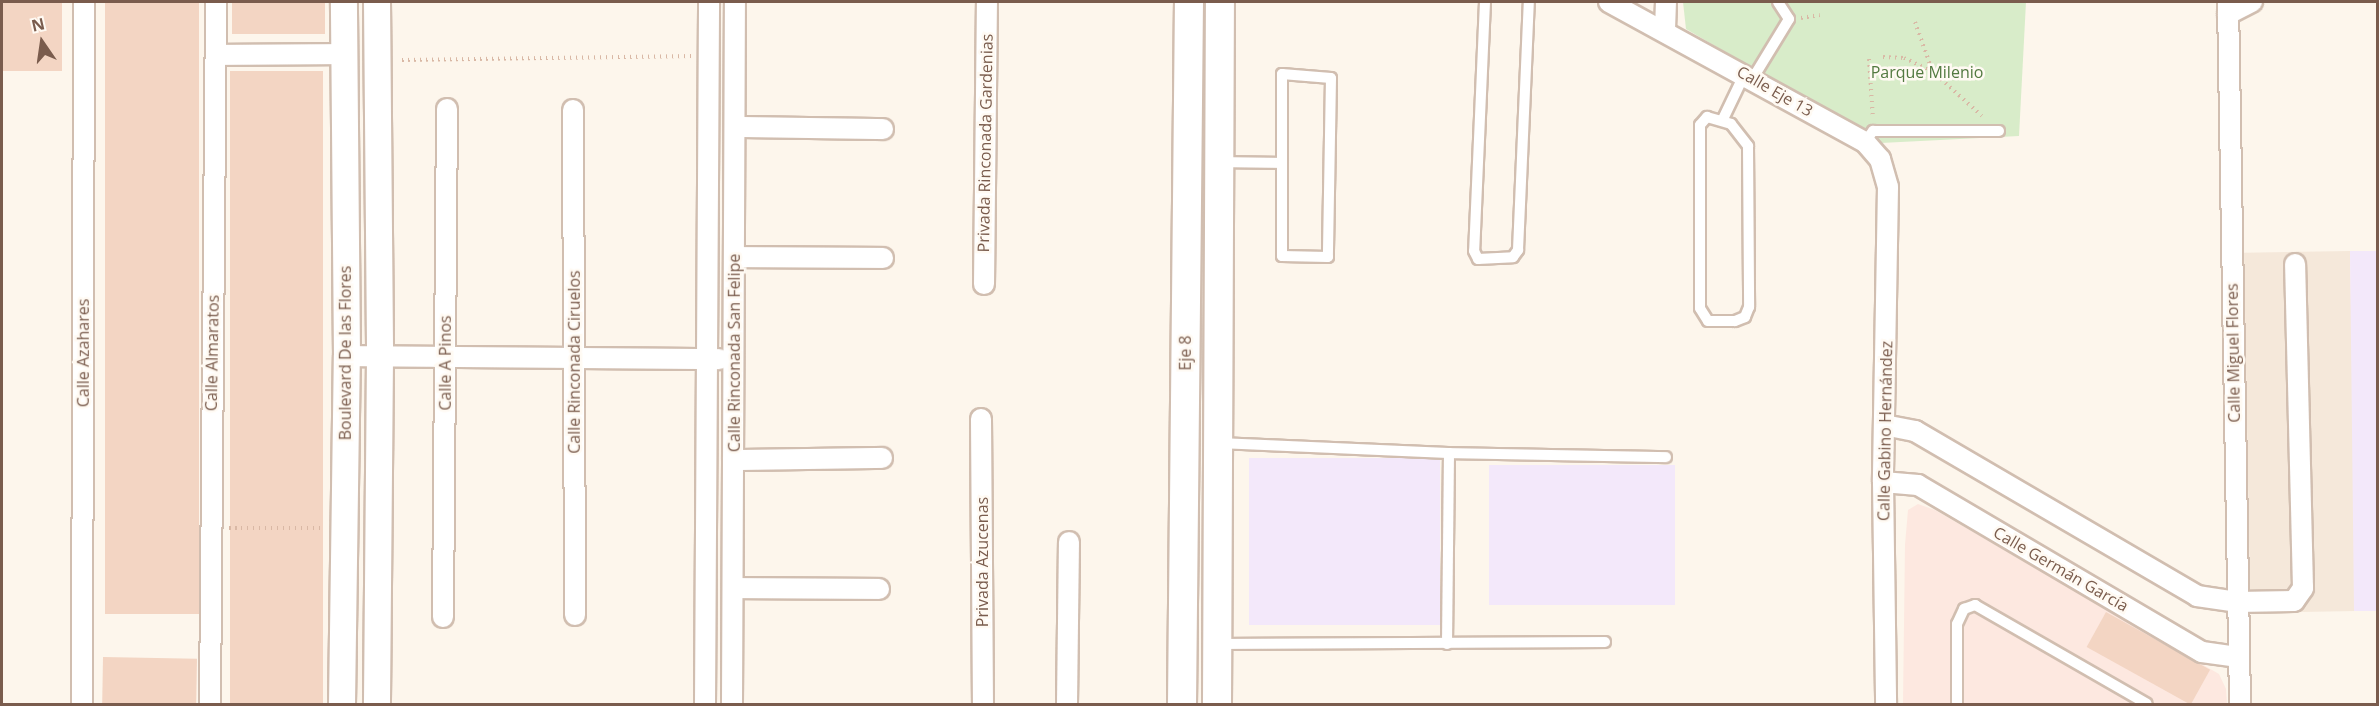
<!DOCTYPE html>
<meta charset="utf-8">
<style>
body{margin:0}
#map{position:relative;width:2379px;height:706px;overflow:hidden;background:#fdf6ec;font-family:"Open Sans",sans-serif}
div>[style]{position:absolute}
.residential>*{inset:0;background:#f5e8da;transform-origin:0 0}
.commercial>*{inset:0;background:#fde8e0}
.education>*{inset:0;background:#f3e8fa;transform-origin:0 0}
.green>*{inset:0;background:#d8ecc9}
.building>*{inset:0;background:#f3d5c3;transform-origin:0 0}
.path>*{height:4px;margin-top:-2px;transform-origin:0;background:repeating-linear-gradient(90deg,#d9b8a5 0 1.5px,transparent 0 6px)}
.roads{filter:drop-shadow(2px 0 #d1beb0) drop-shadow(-2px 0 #d1beb0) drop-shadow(0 2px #d1beb0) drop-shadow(0 -2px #d1beb0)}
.service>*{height:10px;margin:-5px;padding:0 5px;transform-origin:5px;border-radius:5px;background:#fff}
.minor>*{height:20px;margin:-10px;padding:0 10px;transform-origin:10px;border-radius:10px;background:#fff}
.tertiary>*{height:26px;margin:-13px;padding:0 13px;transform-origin:13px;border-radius:13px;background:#fff}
.secondary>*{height:28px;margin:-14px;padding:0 14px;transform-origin:14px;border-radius:14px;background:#fff}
span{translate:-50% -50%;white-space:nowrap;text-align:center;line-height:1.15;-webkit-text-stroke:5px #fffaf3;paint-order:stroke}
.park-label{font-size:16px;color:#537a41}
.street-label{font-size:16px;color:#7a5c4d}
.frame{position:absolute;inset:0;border:3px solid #7a5c4d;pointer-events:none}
.north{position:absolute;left:12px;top:12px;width:60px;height:60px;-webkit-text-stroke:4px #fffaf3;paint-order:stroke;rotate:347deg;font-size:16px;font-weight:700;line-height:24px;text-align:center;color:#7a5c4d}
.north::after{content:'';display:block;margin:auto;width:21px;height:27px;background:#7a5c4d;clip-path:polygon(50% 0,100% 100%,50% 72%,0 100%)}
</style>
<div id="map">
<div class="residential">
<i style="left:2350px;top:251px;width:360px;height:106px;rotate:89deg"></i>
</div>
<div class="commercial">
<i style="clip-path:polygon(1918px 504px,1935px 510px,2219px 674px,2226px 689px,2227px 704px,1903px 704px,1905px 545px,1908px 510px)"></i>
</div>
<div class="education">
<i style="clip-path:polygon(2350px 251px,2377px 251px,2377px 611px,2354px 611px)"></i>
<i style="left:1249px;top:458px;width:191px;height:167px"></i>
<i style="left:1675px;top:465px;width:140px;height:186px;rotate:90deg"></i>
</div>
<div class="green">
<i style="clip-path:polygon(1683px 2px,2026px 2px,2019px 136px,1881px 143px,1686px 29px)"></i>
</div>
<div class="building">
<i style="left:2px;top:2px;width:60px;height:69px"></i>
<i style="left:105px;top:2px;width:94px;height:612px"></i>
<i style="left:232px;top:2px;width:93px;height:32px"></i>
<i style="left:230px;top:71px;width:93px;height:634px"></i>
<i style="left:2106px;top:612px;width:119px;height:40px;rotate:29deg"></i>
<i style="left:103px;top:657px;width:94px;height:48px;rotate:1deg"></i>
</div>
<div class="path">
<i style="left:1801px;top:18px;width:19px;rotate:-9deg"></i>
<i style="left:1915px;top:22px;width:51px;rotate:70.5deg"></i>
<i style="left:1883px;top:57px;width:21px;rotate:3deg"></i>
<i style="left:1904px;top:58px;width:31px;rotate:25deg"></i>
<i style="left:1932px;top:71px;width:67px;rotate:42deg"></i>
<i style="left:1869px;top:59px;width:59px;rotate:86.1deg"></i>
<i style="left:402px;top:60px;width:291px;rotate:-0.8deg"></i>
<i style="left:229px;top:528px;width:95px"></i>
</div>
<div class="roads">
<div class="service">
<i style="left:1485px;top:2px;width:249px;rotate:92.5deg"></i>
<i style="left:1474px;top:251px;width:9px;rotate:63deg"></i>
<i style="left:1478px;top:259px;width:35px;rotate:-3deg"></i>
<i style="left:1513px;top:257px;width:9px;rotate:-54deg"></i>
<i style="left:1518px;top:250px;width:248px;rotate:-87.5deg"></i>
<i style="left:1282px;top:74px;width:49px;rotate:4.7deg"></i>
<i style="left:1331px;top:78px;width:179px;rotate:91deg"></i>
<i style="left:1328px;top:257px;width:46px;rotate:-178.8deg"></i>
<i style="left:1282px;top:256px;width:182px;rotate:-90deg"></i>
<i style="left:1753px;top:78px;width:69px;rotate:-58.6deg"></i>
<i style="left:1789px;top:19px;width:20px;rotate:-123deg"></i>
<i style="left:1707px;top:117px;width:25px;rotate:16deg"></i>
<i style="left:1731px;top:124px;width:28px;rotate:52deg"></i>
<i style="left:1748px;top:146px;width:161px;rotate:89.6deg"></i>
<i style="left:1749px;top:307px;width:11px;rotate:112deg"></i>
<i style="left:1745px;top:317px;width:11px;rotate:158deg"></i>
<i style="left:1735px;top:321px;width:27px;rotate:180deg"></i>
<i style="left:1708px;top:321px;width:15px;rotate:-122deg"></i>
<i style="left:1700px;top:308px;width:183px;rotate:-90deg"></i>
<i style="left:1700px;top:125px;width:11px;rotate:-49deg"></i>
<i style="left:1723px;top:119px;width:51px;rotate:-64.4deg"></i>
<i style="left:1865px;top:142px;width:14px;rotate:-54deg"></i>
<i style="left:1873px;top:131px;width:126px"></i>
<i style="left:1220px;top:162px;width:62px;rotate:0.9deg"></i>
<i style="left:1218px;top:443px;width:231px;rotate:2.5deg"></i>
<i style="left:1449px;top:453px;width:191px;rotate:90.6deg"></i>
<i style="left:1449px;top:453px;width:217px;rotate:1.1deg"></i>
<i style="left:1218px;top:644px;width:387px;rotate:-0.3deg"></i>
<i style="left:1957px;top:704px;width:80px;rotate:-90deg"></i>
<i style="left:1957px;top:624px;width:17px;rotate:-65deg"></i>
<i style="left:1964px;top:609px;width:12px;rotate:-20deg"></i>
<i style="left:1975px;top:605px;width:198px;rotate:29.9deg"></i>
</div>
<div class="minor">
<i style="left:1609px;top:2px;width:292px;rotate:28.7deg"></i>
<i style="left:1865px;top:142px;width:23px;rotate:49deg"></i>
<i style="left:1880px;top:159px;width:29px;rotate:74deg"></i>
<i style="left:1888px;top:187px;width:295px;rotate:91deg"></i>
<i style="left:1883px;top:482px;width:222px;rotate:89.2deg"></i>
<i style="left:2228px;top:2px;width:702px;rotate:89.02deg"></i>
<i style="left:2228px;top:14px;width:27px;rotate:-27deg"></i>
<i style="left:1665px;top:30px;width:28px;rotate:-88deg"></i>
<i style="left:216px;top:55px;width:128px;rotate:-0.4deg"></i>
<i style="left:573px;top:110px;width:505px;rotate:89.77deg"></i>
<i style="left:735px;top:127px;width:148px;rotate:0.8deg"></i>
<i style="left:734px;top:257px;width:149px;rotate:0.4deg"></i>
<i style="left:984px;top:284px;width:282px;rotate:-89.4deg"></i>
<i style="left:347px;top:356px;width:372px;rotate:0.5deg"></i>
<i style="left:981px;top:419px;width:285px;rotate:89.6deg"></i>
<i style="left:1884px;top:425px;width:32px;rotate:11deg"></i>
<i style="left:1915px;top:431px;width:327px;rotate:30.3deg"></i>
<i style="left:2197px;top:596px;width:40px;rotate:8.5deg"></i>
<i style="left:2237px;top:602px;width:57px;rotate:-1deg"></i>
<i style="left:2294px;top:601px;width:16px;rotate:-55deg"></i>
<i style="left:2303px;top:588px;width:324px;rotate:-91.4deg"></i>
<i style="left:733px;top:460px;width:149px;rotate:-0.8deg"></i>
<i style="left:1883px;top:482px;width:35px;rotate:5deg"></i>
<i style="left:1918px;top:485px;width:329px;rotate:30.5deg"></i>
<i style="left:2202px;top:652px;width:37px;rotate:8deg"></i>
<i style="left:733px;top:588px;width:146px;rotate:0.4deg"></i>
<i style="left:443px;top:617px;width:508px;rotate:-89.55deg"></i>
<i style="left:82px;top:704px;width:702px;rotate:-89.84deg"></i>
<i style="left:210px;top:704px;width:702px;rotate:-89.51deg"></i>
<i style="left:705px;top:704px;width:702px;rotate:-89.67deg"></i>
<i style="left:732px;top:704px;width:702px;rotate:-89.76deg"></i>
<i style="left:1067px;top:704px;width:162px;rotate:-89.3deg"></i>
</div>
<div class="tertiary">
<i style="left:377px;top:2px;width:355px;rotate:89.5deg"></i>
<i style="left:380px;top:357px;width:347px;rotate:90.5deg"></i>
<i style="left:342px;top:704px;width:348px;rotate:-89.2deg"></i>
<i style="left:347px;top:356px;width:354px;rotate:-90.5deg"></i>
</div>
<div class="secondary">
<i style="left:1182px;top:704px;width:702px;rotate:-89.43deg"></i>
<i style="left:1217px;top:704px;width:702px;rotate:-89.76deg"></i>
</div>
</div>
<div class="park-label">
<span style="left:1927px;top:72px">Parque Milenio</span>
</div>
<div class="street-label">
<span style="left:1775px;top:91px;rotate:30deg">Calle Eje 13</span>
<span style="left:985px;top:143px;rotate:-89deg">Privada Rinconada Gardenias</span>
<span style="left:83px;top:353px;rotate:-90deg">Calle Azahares</span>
<span style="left:212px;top:353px;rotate:-89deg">Calle Almaratos</span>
<span style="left:345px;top:353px;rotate:-90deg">Boulevard De las Flores</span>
<span style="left:734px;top:353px;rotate:-90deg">Calle Rinconada San Felipe</span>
<span style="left:1185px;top:353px;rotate:-90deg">Eje 8</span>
<span style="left:2233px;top:353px;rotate:-91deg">Calle Miguel Flores</span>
<span style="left:574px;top:362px;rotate:-90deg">Calle Rinconada Ciruelos</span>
<span style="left:445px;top:363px;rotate:-90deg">Calle A Pinos</span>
<span style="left:1885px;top:431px;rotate:-89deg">Calle Gabino Hernández</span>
<span style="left:982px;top:562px;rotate:-90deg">Privada Azucenas</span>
<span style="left:2061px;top:569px;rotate:30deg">Calle Germán García</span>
</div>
<div class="frame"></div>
<div class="north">N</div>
</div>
